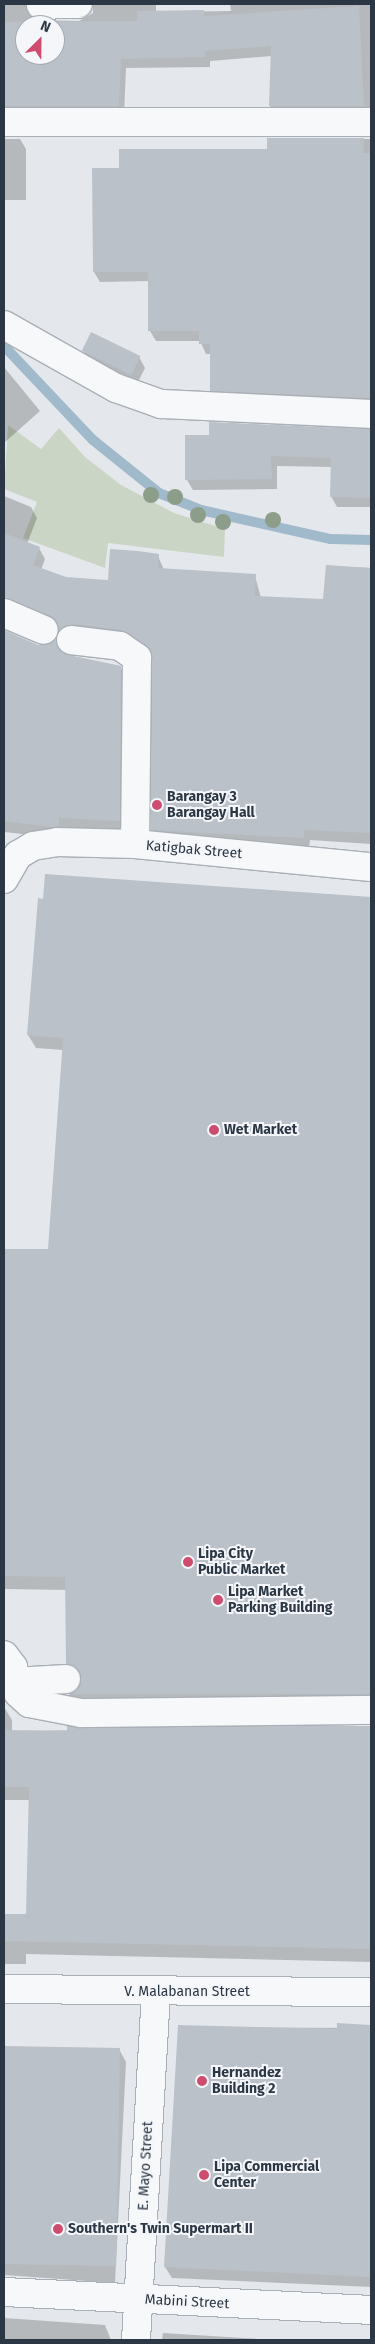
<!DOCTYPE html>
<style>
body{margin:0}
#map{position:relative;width:375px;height:2344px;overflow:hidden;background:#e4e8ec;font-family:"Fira Sans",sans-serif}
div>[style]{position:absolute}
.green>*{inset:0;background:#cbd5c5}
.shadow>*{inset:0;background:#0003}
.stream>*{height:10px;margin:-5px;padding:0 5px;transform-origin:5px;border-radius:5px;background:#a0b9cb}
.building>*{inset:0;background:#bbc1c9;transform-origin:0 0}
.roads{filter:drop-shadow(1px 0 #a9afb6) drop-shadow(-1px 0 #a9afb6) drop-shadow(0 1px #a9afb6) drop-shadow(0 -1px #a9afb6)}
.minor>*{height:28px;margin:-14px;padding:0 14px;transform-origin:14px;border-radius:14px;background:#f7f8fa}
.trees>*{width:16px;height:16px;margin:-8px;border-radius:50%;background:#8c9d8a}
.dots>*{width:14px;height:14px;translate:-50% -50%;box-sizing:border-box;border:2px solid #f4f6f9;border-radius:50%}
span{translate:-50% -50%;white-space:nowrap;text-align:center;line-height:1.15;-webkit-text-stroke:4px #f4f6f9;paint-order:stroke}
.poi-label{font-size:14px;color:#2b3744;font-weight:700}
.left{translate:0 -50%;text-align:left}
.street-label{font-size:14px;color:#2b3744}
.frame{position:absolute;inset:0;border:5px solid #2b3744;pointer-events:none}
.north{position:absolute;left:15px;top:15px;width:50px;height:50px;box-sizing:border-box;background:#f4f6f9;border:1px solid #a4aab1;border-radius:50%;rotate:23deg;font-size:14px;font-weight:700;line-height:20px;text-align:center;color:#2b3744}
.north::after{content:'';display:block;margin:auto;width:18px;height:22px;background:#ce4c6e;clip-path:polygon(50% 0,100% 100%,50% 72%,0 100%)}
</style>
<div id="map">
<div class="green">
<i style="clip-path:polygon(8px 425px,41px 449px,59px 428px,85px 457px,121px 485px,174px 513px,225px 529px,224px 557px,108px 543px,105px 568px,23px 538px,37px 502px,4px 489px)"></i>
</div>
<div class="shadow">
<i style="clip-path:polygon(evenodd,4px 4px,39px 4px,33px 7px,33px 20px,79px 21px,93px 13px,93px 4px,156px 4px,156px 12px,231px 11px,230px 4px,371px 4px,371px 116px,276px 116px,270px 106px,272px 56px,210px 61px,210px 67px,126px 68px,124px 116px,4px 118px,4px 4px,25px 25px,55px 25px,55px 55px,25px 55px,25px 25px)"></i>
<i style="clip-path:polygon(4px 139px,20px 139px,26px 149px,26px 200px,4px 200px)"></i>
<i style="clip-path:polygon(268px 139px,371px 139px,371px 408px,217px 401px,211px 390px,211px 354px,206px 354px,200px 341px,156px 341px,150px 331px,149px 281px,100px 282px,94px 272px,121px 170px,268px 150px)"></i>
<i style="clip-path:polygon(92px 333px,139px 357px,145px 368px,136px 386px,89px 361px,83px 350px)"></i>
<i style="clip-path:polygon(4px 367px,40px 411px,4px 443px)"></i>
<i style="clip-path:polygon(371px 431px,371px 507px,337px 507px,331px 496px,332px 467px,277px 466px,277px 489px,193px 490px,187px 480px,187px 436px)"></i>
<i style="clip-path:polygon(4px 496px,31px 507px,37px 518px,27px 544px,39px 548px,45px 559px,41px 570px,65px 579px,109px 581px,158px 556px,164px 570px,255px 576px,261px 598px,325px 601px,327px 566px,371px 568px,371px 844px,310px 840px,309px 849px,158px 840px,152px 830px,152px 657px,129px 641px,67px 640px,58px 627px,17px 609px,4px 611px)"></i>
<i style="clip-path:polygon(4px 631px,38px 646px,55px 641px,62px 654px,120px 667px,127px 678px,125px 831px,65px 828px,65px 837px,58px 838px,4px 832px)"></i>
<i style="clip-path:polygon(46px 876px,371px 898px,371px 1707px,76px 1707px,69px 1695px,82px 1680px,67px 1663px,67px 1590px,4px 1589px,4px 1250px,49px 1250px,63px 1050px,36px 1048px,28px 1035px)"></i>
<i style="clip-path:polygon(4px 1707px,12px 1720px,12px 1731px,371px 1727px,371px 1962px,26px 1954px,26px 1964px,4px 1964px,4px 1915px,28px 1915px,30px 1800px,4px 1800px)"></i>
<i style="clip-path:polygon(179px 2027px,371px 2028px,371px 2287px,172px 2278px,165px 2267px)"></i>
<i style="clip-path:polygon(4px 2047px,120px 2051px,126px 2062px,115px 2283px,4px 2275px)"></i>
<i style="clip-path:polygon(4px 2318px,105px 2325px,111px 2340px,4px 2340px)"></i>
<i style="clip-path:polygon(163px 2333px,275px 2340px,162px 2340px)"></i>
</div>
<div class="stream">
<i style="left:4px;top:346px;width:129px;rotate:46.6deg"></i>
<i style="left:93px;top:440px;width:85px;rotate:38.8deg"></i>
<i style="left:159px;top:493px;width:45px;rotate:22deg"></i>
<i style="left:201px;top:510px;width:133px;rotate:12.6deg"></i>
<i style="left:331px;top:539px;width:40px;rotate:1.4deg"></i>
</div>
<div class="building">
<i style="clip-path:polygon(evenodd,359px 6px,364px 106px,269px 106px,271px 46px,205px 51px,205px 57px,121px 59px,119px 106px,4px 106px,4px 22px,137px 21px,137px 11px,204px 10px,204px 16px,359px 6px,25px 25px,55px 25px,55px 55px,25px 55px,25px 25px)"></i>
<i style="clip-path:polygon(267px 138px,364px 138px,363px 153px,371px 153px,371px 398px,210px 391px,210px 344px,199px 344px,199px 331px,148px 331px,148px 272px,93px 272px,92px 168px,119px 168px,119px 149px,267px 149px)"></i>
<i style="left:91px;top:332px;width:55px;height:21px;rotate:26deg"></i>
<i style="clip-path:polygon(209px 422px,371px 429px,371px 498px,330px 497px,331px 458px,271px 456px,272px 479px,185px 480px,185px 435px,209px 435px)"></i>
<i style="clip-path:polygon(4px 533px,40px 547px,33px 565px,66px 577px,108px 580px,110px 549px,138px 551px,159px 554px,158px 568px,256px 574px,255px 596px,323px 599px,326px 565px,371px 568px,371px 833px,304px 830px,304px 838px,151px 830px,151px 651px,122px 630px,73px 624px,59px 630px,51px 616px,4px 598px)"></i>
<i style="clip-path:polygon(4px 630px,38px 645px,56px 640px,61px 652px,69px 655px,121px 666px,120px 821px,59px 818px,59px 826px,52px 827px,4px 821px)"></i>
<i style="clip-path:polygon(45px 874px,371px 897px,371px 1694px,67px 1694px,80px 1686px,82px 1679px,79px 1670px,66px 1664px,65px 1577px,4px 1576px,4px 1249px,48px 1249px,63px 1038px,27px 1035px,38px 898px,43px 899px)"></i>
<i style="clip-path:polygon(67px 1726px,371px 1726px,371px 1949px,4px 1941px,4px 1914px,26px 1914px,29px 1787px,4px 1787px,4px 1730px,67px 1731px)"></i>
<i style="clip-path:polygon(337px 2023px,371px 2025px,371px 2277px,164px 2267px,178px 2025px,337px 2029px)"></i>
<i style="left:4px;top:2046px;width:116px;height:218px;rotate:1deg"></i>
</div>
<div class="roads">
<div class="minor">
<i style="left:41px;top:5px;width:37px;rotate:-2deg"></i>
<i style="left:4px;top:122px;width:367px"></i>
<i style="left:4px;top:325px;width:129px;rotate:29.4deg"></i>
<i style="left:116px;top:388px;width:48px;rotate:19.6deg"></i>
<i style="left:161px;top:404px;width:210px;rotate:2.7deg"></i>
<i style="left:4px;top:613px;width:43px;rotate:23deg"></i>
<i style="left:71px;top:640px;width:49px;rotate:7deg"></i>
<i style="left:120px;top:646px;width:21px;rotate:35deg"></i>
<i style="left:137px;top:658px;width:186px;rotate:90.6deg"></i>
<i style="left:4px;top:879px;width:28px;rotate:-60deg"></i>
<i style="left:18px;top:855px;width:17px;rotate:-31deg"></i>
<i style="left:33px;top:846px;width:24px;rotate:-9deg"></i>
<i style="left:57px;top:842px;width:78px;rotate:1.5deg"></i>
<i style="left:135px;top:844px;width:237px;rotate:5.6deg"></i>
<i style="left:4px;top:1655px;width:15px;rotate:53deg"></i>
<i style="left:13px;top:1667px;width:26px;rotate:79deg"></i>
<i style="left:18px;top:1693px;width:15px;rotate:42deg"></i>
<i style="left:29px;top:1703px;width:53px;rotate:10.9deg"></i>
<i style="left:81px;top:1713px;width:290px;rotate:-0.6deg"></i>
<i style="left:14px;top:1682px;width:52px;rotate:-3.3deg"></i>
<i style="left:4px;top:1989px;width:367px;rotate:0.5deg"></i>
<i style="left:4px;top:2292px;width:367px;rotate:2.8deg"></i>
<i style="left:136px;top:2340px;width:349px;rotate:-86.7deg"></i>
</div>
</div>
<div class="trees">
<i style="left:151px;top:495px"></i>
<i style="left:175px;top:497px"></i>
<i style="left:198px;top:515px"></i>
<i style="left:273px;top:520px"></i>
<i style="left:223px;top:522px"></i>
</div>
<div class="dots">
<i style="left:157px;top:805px;background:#ce4c6e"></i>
<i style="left:214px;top:1130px;background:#ce4c6e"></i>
<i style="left:188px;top:1562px;background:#ce4c6e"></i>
<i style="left:218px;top:1600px;background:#ce4c6e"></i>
<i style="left:202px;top:2081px;background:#ce4c6e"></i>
<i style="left:204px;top:2175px;background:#ce4c6e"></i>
<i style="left:58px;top:2229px;background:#ce4c6e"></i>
</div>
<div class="poi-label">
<span class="left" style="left:167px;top:805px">Barangay 3<br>Barangay Hall</span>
<span class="left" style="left:224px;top:1130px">Wet Market</span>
<span class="left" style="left:198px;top:1562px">Lipa City<br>Public Market</span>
<span class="left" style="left:228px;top:1600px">Lipa Market<br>Parking Building</span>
<span class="left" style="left:212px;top:2081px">Hernandez<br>Building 2</span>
<span class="left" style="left:214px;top:2175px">Lipa Commercial<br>Center</span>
<span class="left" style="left:68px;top:2229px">Southern's Twin Supermart II</span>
</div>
<div class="street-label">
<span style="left:194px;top:850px;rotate:5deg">Katigbak Street</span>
<span style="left:187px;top:1992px">V. Malabanan Street</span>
<span style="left:146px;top:2166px;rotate:-87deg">E. Mayo Street</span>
<span style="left:187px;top:2302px;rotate:3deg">Mabini Street</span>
</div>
<div class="frame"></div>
<div class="north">N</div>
</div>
